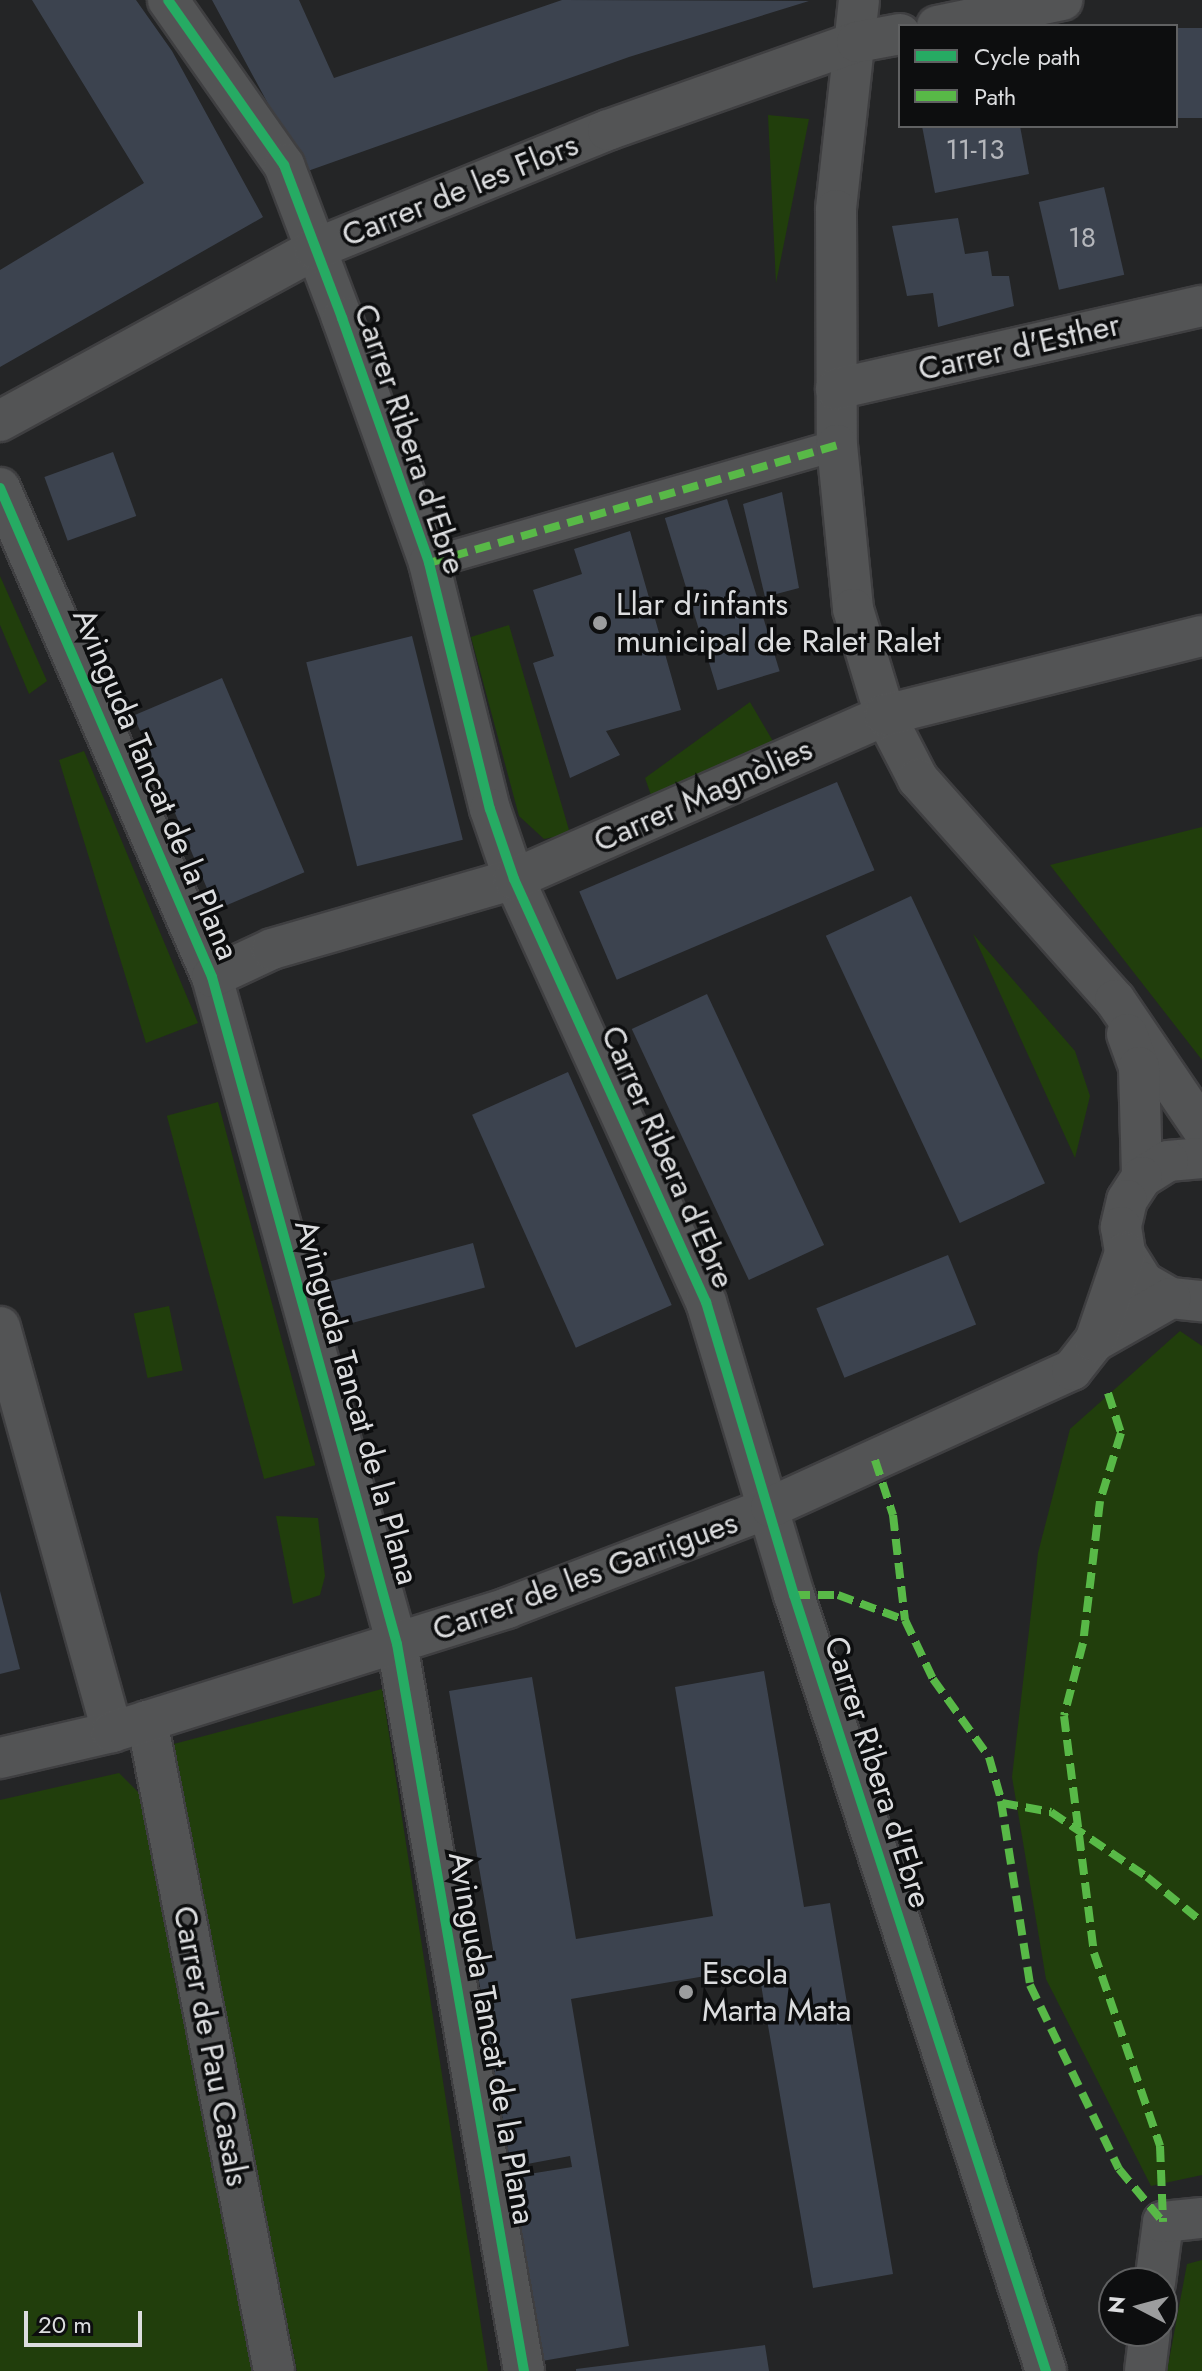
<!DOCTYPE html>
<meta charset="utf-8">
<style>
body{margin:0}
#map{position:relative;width:1202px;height:2371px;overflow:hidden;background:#242526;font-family:Jost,sans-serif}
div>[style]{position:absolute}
.green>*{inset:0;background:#213e0c;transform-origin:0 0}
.building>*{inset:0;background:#3c434f;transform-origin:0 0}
.roads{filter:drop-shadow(2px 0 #3f3f41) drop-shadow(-2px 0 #3f3f41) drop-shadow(0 2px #3f3f41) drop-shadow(0 -2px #3f3f41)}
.pedestrian>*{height:30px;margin:-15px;padding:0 15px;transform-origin:15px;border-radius:15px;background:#535455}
.minor>*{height:40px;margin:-20px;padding:0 20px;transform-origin:20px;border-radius:20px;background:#535455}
.quiet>*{height:8px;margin-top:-4px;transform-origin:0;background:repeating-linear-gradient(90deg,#58b947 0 16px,transparent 0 24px)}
.cycleway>*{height:10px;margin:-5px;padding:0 5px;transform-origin:5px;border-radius:5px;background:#26ab63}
.dots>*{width:22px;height:22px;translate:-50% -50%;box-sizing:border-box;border:4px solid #0d0e0f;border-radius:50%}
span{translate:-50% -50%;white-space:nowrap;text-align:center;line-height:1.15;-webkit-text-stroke:7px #0d0e0f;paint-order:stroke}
.number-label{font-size:28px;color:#b4b6bb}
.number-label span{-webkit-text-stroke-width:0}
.street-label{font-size:32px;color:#dcdddf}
.poi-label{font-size:32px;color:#dcdddf}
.left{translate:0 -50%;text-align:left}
.legend{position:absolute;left:898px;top:24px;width:280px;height:104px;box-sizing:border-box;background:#0d0e0f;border:2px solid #606162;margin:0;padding:10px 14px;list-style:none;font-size:24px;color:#dcdddf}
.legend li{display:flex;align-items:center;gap:16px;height:40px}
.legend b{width:40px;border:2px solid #606162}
.north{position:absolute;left:1098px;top:2267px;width:80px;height:80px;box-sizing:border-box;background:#0d0e0f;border:2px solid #606162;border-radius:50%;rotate:276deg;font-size:22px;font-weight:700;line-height:32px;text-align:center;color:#dcdddf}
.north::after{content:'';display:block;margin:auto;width:28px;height:36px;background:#9c9d9e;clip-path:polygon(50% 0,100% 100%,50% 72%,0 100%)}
.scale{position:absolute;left:24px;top:2311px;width:118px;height:36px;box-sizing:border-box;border:4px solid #dcdddf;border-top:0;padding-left:10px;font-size:24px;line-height:28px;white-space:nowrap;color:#dcdddf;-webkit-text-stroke:6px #0d0e0f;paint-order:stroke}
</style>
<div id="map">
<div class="green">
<i style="clip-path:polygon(768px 115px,809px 119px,776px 283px)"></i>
<i style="clip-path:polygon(0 576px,47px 681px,29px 694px,0 625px)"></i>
<i style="clip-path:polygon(509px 625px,569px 830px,559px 836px,544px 839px,519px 816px,471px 637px)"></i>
<i style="clip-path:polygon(750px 702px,774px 743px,652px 798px,645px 778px)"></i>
<i style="clip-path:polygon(84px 751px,198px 1023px,146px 1043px,59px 760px)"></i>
<i style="clip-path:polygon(1202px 827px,1202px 1060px,1050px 865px)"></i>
<i style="clip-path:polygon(973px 934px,1075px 1051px,1090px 1096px,1075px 1158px)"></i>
<i style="left:218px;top:1102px;width:376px;height:53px;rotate:75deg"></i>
<i style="left:169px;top:1306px;width:66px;height:36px;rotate:78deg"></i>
<i style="clip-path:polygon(1180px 1331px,1202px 1346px,1202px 2175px,1151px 2186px,1046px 1979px,1012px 1777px,1038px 1553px,1070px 1429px)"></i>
<i style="clip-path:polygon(276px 1516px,318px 1518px,325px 1576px,320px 1595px,293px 1604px)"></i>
<i style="clip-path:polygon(382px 1689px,488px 2371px,297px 2371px,170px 1745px)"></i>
<i style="clip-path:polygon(119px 1773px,144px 1798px,254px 2371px,0 2371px,0 1800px)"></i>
<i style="clip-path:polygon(1202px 2260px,1202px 2371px,1167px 2371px,1187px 2264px)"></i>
</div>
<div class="building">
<i style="clip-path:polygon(32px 0,136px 0,172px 51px,263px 217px,0 367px,0 270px,144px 183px)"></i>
<i style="clip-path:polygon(212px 0,299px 0,334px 78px,562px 0,809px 1px,629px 57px,305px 172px)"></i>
<i style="left:1202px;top:28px;width:90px;height:26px;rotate:90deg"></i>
<i style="clip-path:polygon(922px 126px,1020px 126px,1029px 174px,935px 193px)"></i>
<i style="left:1104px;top:187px;width:90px;height:67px;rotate:77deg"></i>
<i style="clip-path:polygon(958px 218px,965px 254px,988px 251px,992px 276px,1009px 276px,1014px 306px,938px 327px,933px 293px,907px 296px,892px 226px)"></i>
<i style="left:113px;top:452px;width:68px;height:73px;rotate:70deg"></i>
<i style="clip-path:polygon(782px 492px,799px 588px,765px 597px,743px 504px)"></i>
<i style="left:727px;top:499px;width:180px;height:65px;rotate:73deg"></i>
<i style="clip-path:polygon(630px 531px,681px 710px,606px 731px,620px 755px,570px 778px,533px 663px,554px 656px,533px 590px,582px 574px,574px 549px)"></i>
<i style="left:412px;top:636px;width:210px;height:109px;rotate:76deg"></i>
<i style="left:222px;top:678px;width:211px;height:96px;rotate:67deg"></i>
<i style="left:837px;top:782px;width:96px;height:280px;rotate:67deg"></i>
<i style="left:911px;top:896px;width:317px;height:94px;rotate:65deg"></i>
<i style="left:707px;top:994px;width:277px;height:83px;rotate:65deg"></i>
<i style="left:568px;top:1072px;width:255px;height:105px;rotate:66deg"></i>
<i style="left:473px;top:1243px;width:46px;height:159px;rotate:75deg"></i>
<i style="left:948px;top:1255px;width:75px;height:142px;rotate:68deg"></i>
<i style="clip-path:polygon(0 1591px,20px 1669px,0 1674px)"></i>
<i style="clip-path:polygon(764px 1671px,804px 1907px,830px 1903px,893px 2274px,813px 2288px,758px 1967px,571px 1999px,629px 2346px,542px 2361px,511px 2177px,572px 2167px,570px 2156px,511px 2167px,476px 1964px,495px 1961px,449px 1691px,532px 1677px,576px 1939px,713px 1916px,675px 1687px)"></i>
<i style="clip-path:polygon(765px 2345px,769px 2371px,576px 2371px,576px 2369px)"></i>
</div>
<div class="roads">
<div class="pedestrian">
<i style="left:429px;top:563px;width:425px;rotate:-16.1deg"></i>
</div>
<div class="minor">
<i style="left:168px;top:0;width:202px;rotate:54.9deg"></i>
<i style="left:284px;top:165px;width:164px;rotate:69.2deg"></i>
<i style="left:342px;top:318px;width:260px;rotate:70.4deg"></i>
<i style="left:429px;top:563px;width:253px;rotate:76.1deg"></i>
<i style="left:490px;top:809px;width:74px;rotate:71.1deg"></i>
<i style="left:514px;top:879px;width:465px;rotate:65.6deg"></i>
<i style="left:706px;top:1302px;width:306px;rotate:73.3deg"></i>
<i style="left:794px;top:1595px;width:816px;rotate:72.01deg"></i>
<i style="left:859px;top:0;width:211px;rotate:96.3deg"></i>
<i style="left:836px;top:210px;width:235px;rotate:89.8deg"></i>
<i style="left:837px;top:445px;width:165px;rotate:84.4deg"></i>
<i style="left:853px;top:609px;width:111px;rotate:73.2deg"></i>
<i style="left:885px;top:715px;width:72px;rotate:62.7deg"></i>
<i style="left:918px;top:779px;width:296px;rotate:48.3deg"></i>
<i style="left:1115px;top:1000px;width:155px;rotate:55.8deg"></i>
<i style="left:937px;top:26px;width:128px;rotate:-11.7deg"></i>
<i style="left:836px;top:389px;width:375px;rotate:-12.8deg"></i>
<i style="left:0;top:421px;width:359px;rotate:-28.6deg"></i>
<i style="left:315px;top:249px;width:316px;rotate:-22.1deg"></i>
<i style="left:608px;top:130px;width:264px;rotate:-19.5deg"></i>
<i style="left:857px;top:42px;width:44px;rotate:-10.5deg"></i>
<i style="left:0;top:488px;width:533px;rotate:66.56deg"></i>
<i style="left:212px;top:977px;width:692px;rotate:74.5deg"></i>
<i style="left:397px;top:1644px;width:738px;rotate:80.09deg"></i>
<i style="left:212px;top:977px;width:66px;rotate:-25deg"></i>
<i style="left:272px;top:949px;width:252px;rotate:-16.1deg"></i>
<i style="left:514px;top:879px;width:406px;rotate:-23.8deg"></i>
<i style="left:885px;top:715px;width:327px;rotate:-14deg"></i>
<i style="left:1127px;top:1034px;width:35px;rotate:70deg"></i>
<i style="left:1139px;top:1067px;width:110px;rotate:88.4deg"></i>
<i style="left:1202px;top:1158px;width:34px;rotate:175deg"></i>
<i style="left:1168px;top:1161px;width:31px;rotate:148deg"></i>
<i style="left:1142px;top:1177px;width:27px;rotate:123deg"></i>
<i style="left:1127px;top:1200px;width:28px;rotate:103deg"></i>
<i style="left:1121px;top:1227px;width:26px;rotate:81deg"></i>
<i style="left:1125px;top:1253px;width:34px;rotate:58deg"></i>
<i style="left:1143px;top:1282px;width:32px;rotate:30deg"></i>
<i style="left:1171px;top:1298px;width:31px;rotate:6deg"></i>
<i style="left:0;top:1327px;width:420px;rotate:74.5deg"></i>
<i style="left:1095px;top:1341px;width:87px;rotate:-29.5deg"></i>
<i style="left:147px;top:1721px;width:662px;rotate:78.94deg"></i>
<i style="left:0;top:1758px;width:115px;rotate:-13.1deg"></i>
<i style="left:112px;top:1732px;width:414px;rotate:-17.4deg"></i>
<i style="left:507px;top:1608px;width:283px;rotate:-20.9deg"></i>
<i style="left:771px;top:1507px;width:331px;rotate:-24.5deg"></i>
<i style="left:1072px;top:1370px;width:37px;rotate:-52deg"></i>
<i style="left:1095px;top:1341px;width:93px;rotate:-71.2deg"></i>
<i style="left:1155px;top:2283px;width:62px;rotate:-82.5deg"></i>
<i style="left:1163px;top:2222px;width:39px;rotate:-6deg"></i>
<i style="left:1145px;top:2371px;width:40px;rotate:-82.9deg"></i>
</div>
</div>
<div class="quiet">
<i style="left:429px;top:563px;width:425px;rotate:-16.1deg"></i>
<i style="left:1108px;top:1393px;width:42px;rotate:72deg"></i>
<i style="left:1121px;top:1433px;width:71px;rotate:107.2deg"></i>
<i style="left:1100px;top:1501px;width:143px;rotate:96.8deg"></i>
<i style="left:1083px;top:1643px;width:75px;rotate:104.6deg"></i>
<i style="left:1064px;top:1716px;width:239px;rotate:82.8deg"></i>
<i style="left:1094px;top:1953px;width:204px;rotate:71.1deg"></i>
<i style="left:1160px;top:2146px;width:76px;rotate:87.7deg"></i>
<i style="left:875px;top:1460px;width:58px;rotate:71.9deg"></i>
<i style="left:893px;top:1515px;width:106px;rotate:83.5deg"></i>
<i style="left:794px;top:1595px;width:44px"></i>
<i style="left:838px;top:1595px;width:72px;rotate:20.5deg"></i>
<i style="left:905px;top:1620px;width:65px;rotate:64.6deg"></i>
<i style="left:933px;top:1679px;width:96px;rotate:54.3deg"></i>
<i style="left:989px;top:1757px;width:48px;rotate:74.2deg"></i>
<i style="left:1002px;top:1803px;width:50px;rotate:10.4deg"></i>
<i style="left:1051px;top:1812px;width:116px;rotate:34.1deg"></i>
<i style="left:1147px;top:1877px;width:71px;rotate:39.3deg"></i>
<i style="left:1001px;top:1801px;width:186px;rotate:81deg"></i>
<i style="left:1030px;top:1985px;width:204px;rotate:64.2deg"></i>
<i style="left:1119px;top:2169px;width:69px;rotate:50.3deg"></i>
</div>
<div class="cycleway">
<i style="left:168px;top:0;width:202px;rotate:54.9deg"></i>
<i style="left:284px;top:165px;width:164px;rotate:69.2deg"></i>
<i style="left:342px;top:318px;width:260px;rotate:70.4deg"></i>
<i style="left:429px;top:563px;width:253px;rotate:76.1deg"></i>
<i style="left:490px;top:809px;width:74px;rotate:71.1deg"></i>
<i style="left:514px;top:879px;width:465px;rotate:65.6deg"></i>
<i style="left:706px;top:1302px;width:306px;rotate:73.3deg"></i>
<i style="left:794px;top:1595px;width:816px;rotate:72.01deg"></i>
<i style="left:0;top:488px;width:533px;rotate:66.56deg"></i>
<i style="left:212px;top:977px;width:692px;rotate:74.5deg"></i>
<i style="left:397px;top:1644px;width:738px;rotate:80.09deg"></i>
</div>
<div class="dots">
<i style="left:600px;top:623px;background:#9c9d9e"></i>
<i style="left:686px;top:1992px;background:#9c9d9e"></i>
</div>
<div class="number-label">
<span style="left:975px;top:150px">11-13</span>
<span style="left:1082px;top:238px">18</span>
</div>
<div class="street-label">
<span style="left:460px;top:190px;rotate:-22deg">Carrer de les Flors</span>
<span style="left:1019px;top:347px;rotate:-13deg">Carrer d'Esther</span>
<span style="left:410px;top:439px;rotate:71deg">Carrer Ribera d'Ebre</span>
<span style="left:156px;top:784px;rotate:67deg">Avinguda Tancat de la Plana</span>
<span style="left:703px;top:795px;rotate:-24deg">Carrer Magnòlies</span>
<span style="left:668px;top:1157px;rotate:66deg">Carrer Ribera d'Ebre</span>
<span style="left:357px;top:1402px;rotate:74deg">Avinguda Tancat de la Plana</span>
<span style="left:585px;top:1576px;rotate:-20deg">Carrer de les Garrigues</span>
<span style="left:878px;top:1772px;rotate:72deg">Carrer Ribera d'Ebre</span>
<span style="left:492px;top:2038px;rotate:80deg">Avinguda Tancat de la Plana</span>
<span style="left:211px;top:2046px;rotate:79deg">Carrer de Pau Casals</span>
</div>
<div class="poi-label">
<span class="left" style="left:616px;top:623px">Llar d'infants<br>municipal de Ralet Ralet</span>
<span class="left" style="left:702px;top:1992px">Escola<br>Marta Mata</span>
</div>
<ul class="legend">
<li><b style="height:10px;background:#26ab63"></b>Cycle path</li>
<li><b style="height:10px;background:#58b947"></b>Path</li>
</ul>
<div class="north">N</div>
<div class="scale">20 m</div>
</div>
